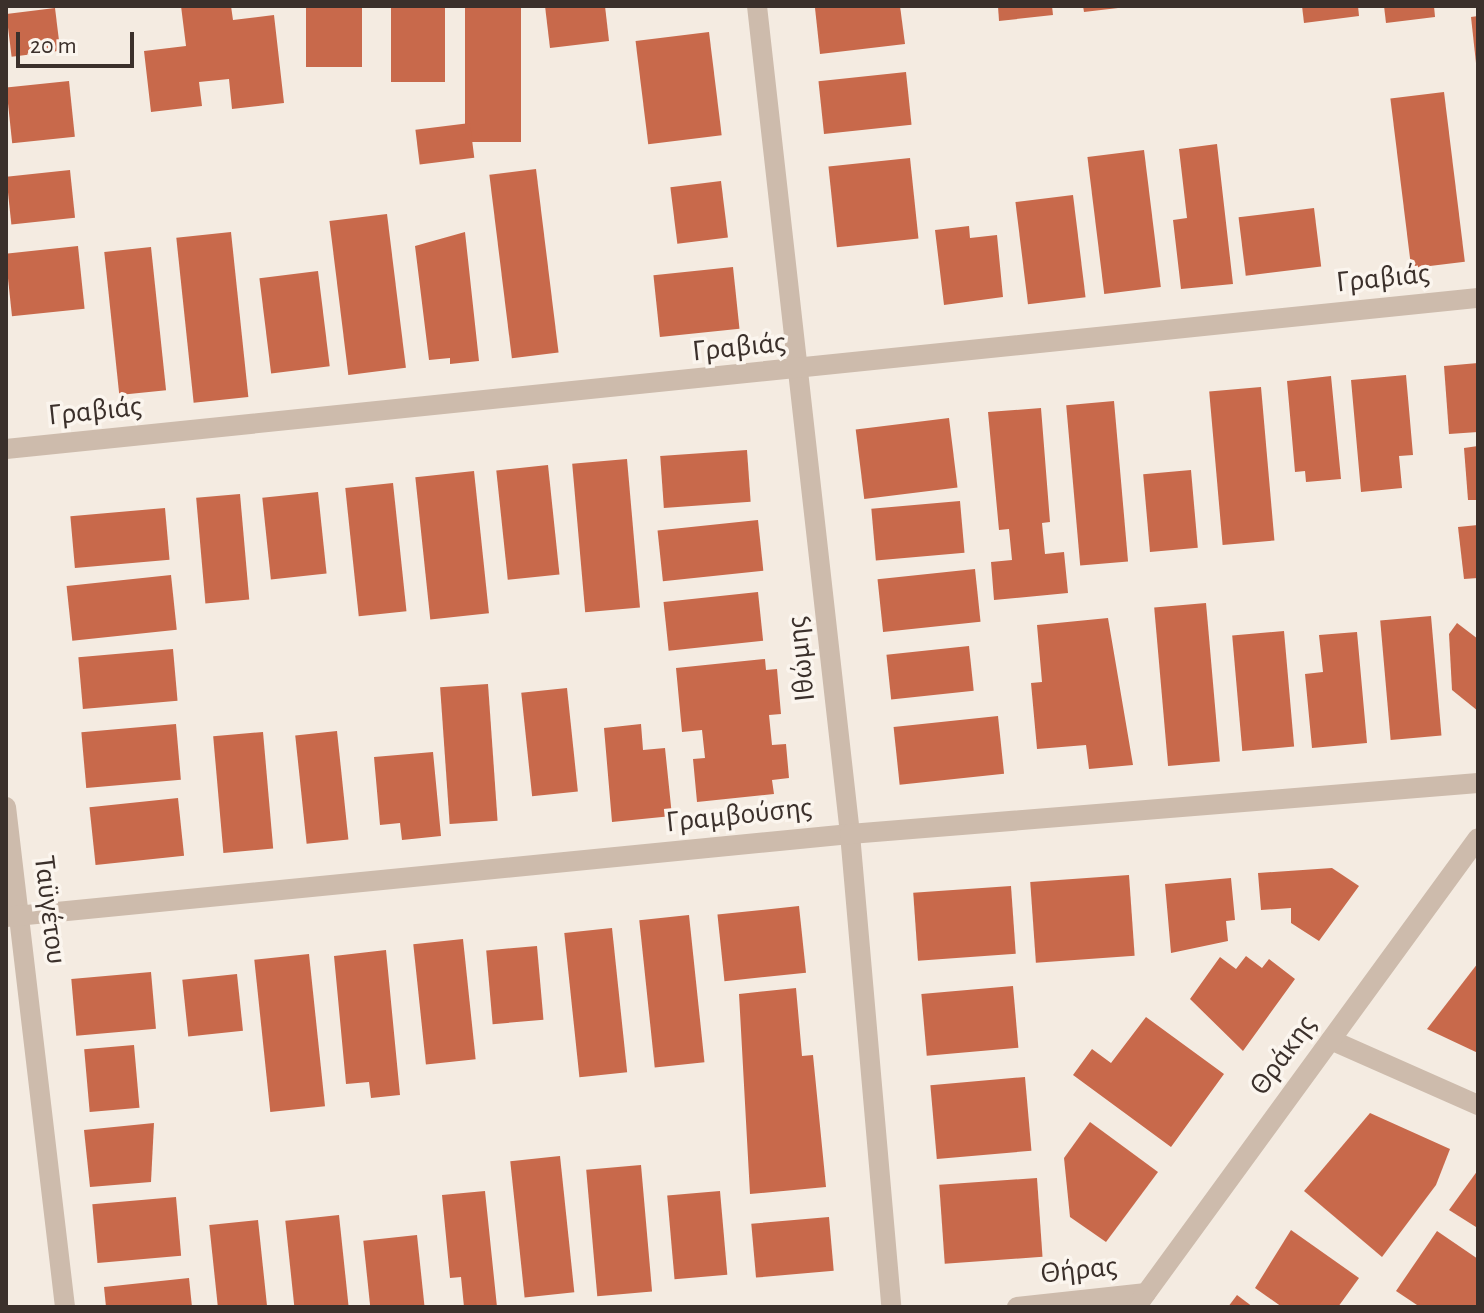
<!DOCTYPE html>
<meta charset="utf-8">
<style>
body{margin:0}
#map{position:relative;width:1484px;height:1313px;overflow:hidden;background:#f4ebe1;font-family:"Alegreya Sans",sans-serif}
div>[style]{position:absolute}
.building>*{inset:0;background:#c8694b;transform-origin:0 0}
.minor>*{height:20px;margin:-10px;padding:0 10px;transform-origin:10px;border-radius:10px;background:#cdbbac}
span{translate:-50% -50%;white-space:nowrap;text-align:center;line-height:1.15;-webkit-text-stroke:7px #fbf5ee;paint-order:stroke}
.street-label{font-size:30px;color:#3b302b}
.frame{position:absolute;inset:0;border:8px solid #3b302b;pointer-events:none}
.scale{position:absolute;left:16px;top:32px;width:118px;height:36px;box-sizing:border-box;border:4px solid #3b302b;border-top:0;padding-left:10px;font-size:24px;line-height:28px;white-space:nowrap;color:#3b302b;-webkit-text-stroke:6px #fbf5ee;paint-order:stroke}
</style>
<div id="map">
<div class="building">
<i style="clip-path:polygon(181px 6px,231px 6px,233px 20px,274px 15px,284px 103px,232px 109px,229px 79px,199px 82px,202px 106px,151px 112px,144px 51px,186px 46px)"></i>
<i style="left:306px;top:6px;width:56px;height:61px"></i>
<i style="left:391px;top:6px;width:54px;height:76px"></i>
<i style="left:465px;top:6px;width:56px;height:136px"></i>
<i style="clip-path:polygon(545px 6px,605px 6px,609px 41px,550px 48px)"></i>
<i style="clip-path:polygon(900px 6px,905px 44px,820px 54px,815px 8px)"></i>
<i style="clip-path:polygon(998px 6px,1052px 6px,1053px 15px,999px 21px)"></i>
<i style="clip-path:polygon(1083px 6px,1118px 6px,1118px 8px,1084px 12px)"></i>
<i style="clip-path:polygon(1302px 6px,1358px 6px,1359px 16px,1304px 23px)"></i>
<i style="clip-path:polygon(1384px 6px,1434px 6px,1435px 17px,1386px 23px)"></i>
<i style="left:55px;top:8px;width:43px;height:49px;rotate:83deg"></i>
<i style="clip-path:polygon(1478px 16px,1478px 63px,1476px 63px,1471px 17px)"></i>
<i style="left:709px;top:32px;width:104px;height:74px;rotate:83deg"></i>
<i style="left:906px;top:72px;width:53px;height:88px;rotate:84deg"></i>
<i style="left:69px;top:81px;width:56px;height:63px;rotate:84deg"></i>
<i style="left:1444px;top:92px;width:171px;height:54px;rotate:83deg"></i>
<i style="left:470px;top:123px;width:35px;height:55px;rotate:83deg"></i>
<i style="clip-path:polygon(1217px 144px,1233px 284px,1181px 289px,1173px 220px,1187px 218px,1179px 149px)"></i>
<i style="left:1144px;top:150px;width:138px;height:57px;rotate:83deg"></i>
<i style="left:910px;top:158px;width:81px;height:82px;rotate:84deg"></i>
<i style="left:536px;top:169px;width:185px;height:47px;rotate:83deg"></i>
<i style="left:70px;top:170px;width:48px;height:64px;rotate:84deg"></i>
<i style="left:721px;top:181px;width:57px;height:51px;rotate:83deg"></i>
<i style="left:1073px;top:195px;width:103px;height:58px;rotate:83deg"></i>
<i style="left:1314px;top:208px;width:59px;height:76px;rotate:83deg"></i>
<i style="left:387px;top:214px;width:155px;height:58px;rotate:83deg"></i>
<i style="clip-path:polygon(969px 226px,970px 238px,997px 235px,1003px 297px,944px 305px,935px 230px)"></i>
<i style="left:231px;top:232px;width:166px;height:55px;rotate:84deg"></i>
<i style="clip-path:polygon(465px 232px,479px 361px,450px 364px,450px 358px,429px 360px,415px 246px)"></i>
<i style="left:78px;top:246px;width:63px;height:73px;rotate:84deg"></i>
<i style="left:151px;top:247px;width:144px;height:47px;rotate:84deg"></i>
<i style="left:733px;top:267px;width:62px;height:80px;rotate:84deg"></i>
<i style="left:318px;top:271px;width:96px;height:59px;rotate:83deg"></i>
<i style="clip-path:polygon(1478px 363px,1478px 432px,1449px 434px,1444px 366px)"></i>
<i style="clip-path:polygon(1406px 375px,1413px 455px,1399px 456px,1402px 488px,1361px 492px,1351px 380px)"></i>
<i style="clip-path:polygon(1331px 376px,1341px 479px,1306px 482px,1305px 471px,1295px 472px,1287px 381px)"></i>
<i style="left:1261px;top:387px;width:154px;height:52px;rotate:85deg"></i>
<i style="left:1114px;top:401px;width:161px;height:48px;rotate:85deg"></i>
<i style="clip-path:polygon(1041px 408px,1050px 522px,1042px 523px,1045px 554px,1064px 552px,1068px 593px,994px 600px,991px 562px,1012px 560px,1009px 529px,999px 530px,988px 412px)"></i>
<i style="left:949px;top:418px;width:70px;height:94px;rotate:83deg"></i>
<i style="clip-path:polygon(1478px 446px,1478px 500px,1468px 500px,1464px 448px)"></i>
<i style="left:747px;top:450px;width:52px;height:87px;rotate:86deg"></i>
<i style="left:627px;top:459px;width:149px;height:55px;rotate:85deg"></i>
<i style="left:548px;top:465px;width:110px;height:52px;rotate:84deg"></i>
<i style="left:1191px;top:470px;width:78px;height:48px;rotate:85deg"></i>
<i style="left:474px;top:471px;width:143px;height:59px;rotate:84deg"></i>
<i style="left:393px;top:483px;width:129px;height:48px;rotate:84deg"></i>
<i style="left:318px;top:492px;width:82px;height:56px;rotate:84deg"></i>
<i style="left:240px;top:494px;width:106px;height:44px;rotate:85deg"></i>
<i style="left:960px;top:501px;width:52px;height:89px;rotate:85deg"></i>
<i style="left:165px;top:508px;width:52px;height:95px;rotate:85deg"></i>
<i style="left:758px;top:520px;width:51px;height:101px;rotate:84deg"></i>
<i style="clip-path:polygon(1478px 525px,1478px 578px,1464px 579px,1458px 527px)"></i>
<i style="left:975px;top:569px;width:53px;height:98px;rotate:84deg"></i>
<i style="left:171px;top:575px;width:55px;height:105px;rotate:84deg"></i>
<i style="left:758px;top:592px;width:49px;height:95px;rotate:84deg"></i>
<i style="left:1206px;top:603px;width:159px;height:52px;rotate:85deg"></i>
<i style="left:1431px;top:616px;width:120px;height:51px;rotate:85deg"></i>
<i style="clip-path:polygon(1108px 618px,1133px 765px,1089px 769px,1086px 745px,1037px 749px,1031px 683px,1042px 682px,1037px 625px)"></i>
<i style="clip-path:polygon(1457px 623px,1478px 639px,1478px 711px,1452px 690px,1449px 634px)"></i>
<i style="left:1284px;top:631px;width:116px;height:52px;rotate:85deg"></i>
<i style="clip-path:polygon(1357px 632px,1367px 743px,1312px 748px,1305px 674px,1323px 672px,1319px 635px)"></i>
<i style="left:969px;top:646px;width:45px;height:83px;rotate:84deg"></i>
<i style="left:173px;top:649px;width:52px;height:95px;rotate:85deg"></i>
<i style="clip-path:polygon(765px 659px,766px 670px,777px 669px,781px 714px,769px 715px,772px 745px,786px 744px,789px 778px,772px 780px,774px 794px,697px 802px,693px 759px,705px 758px,702px 730px,682px 732px,676px 668px)"></i>
<i style="left:488px;top:684px;width:137px;height:48px;rotate:86deg"></i>
<i style="left:567px;top:688px;width:104px;height:46px;rotate:84deg"></i>
<i style="left:998px;top:716px;width:58px;height:105px;rotate:84deg"></i>
<i style="left:176px;top:724px;width:56px;height:95px;rotate:85deg"></i>
<i style="clip-path:polygon(641px 724px,643px 750px,665px 748px,672px 816px,612px 822px,604px 728px)"></i>
<i style="left:337px;top:731px;width:109px;height:42px;rotate:84deg"></i>
<i style="left:263px;top:732px;width:117px;height:50px;rotate:85deg"></i>
<i style="clip-path:polygon(433px 752px,441px 836px,402px 840px,400px 823px,380px 825px,374px 757px)"></i>
<i style="left:178px;top:798px;width:58px;height:89px;rotate:84deg"></i>
<i style="clip-path:polygon(1332px 868px,1359px 886px,1319px 941px,1291px 923px,1291px 908px,1261px 910px,1258px 873px)"></i>
<i style="left:1129px;top:875px;width:81px;height:99px;rotate:86deg"></i>
<i style="clip-path:polygon(1231px 878px,1235px 920px,1226px 921px,1228px 941px,1171px 953px,1165px 884px)"></i>
<i style="left:1011px;top:886px;width:68px;height:98px;rotate:86deg"></i>
<i style="left:799px;top:906px;width:67px;height:82px;rotate:84deg"></i>
<i style="left:689px;top:915px;width:148px;height:50px;rotate:84deg"></i>
<i style="left:612px;top:928px;width:145px;height:48px;rotate:84deg"></i>
<i style="left:463px;top:939px;width:121px;height:50px;rotate:84deg"></i>
<i style="left:537px;top:946px;width:74px;height:51px;rotate:85deg"></i>
<i style="clip-path:polygon(386px 950px,400px 1095px,371px 1098px,369px 1082px,346px 1084px,334px 956px)"></i>
<i style="left:309px;top:954px;width:153px;height:55px;rotate:84deg"></i>
<i style="clip-path:polygon(1246px 956px,1262px 968px,1269px 959px,1295px 979px,1243px 1051px,1190px 999px,1220px 957px,1236px 969px)"></i>
<i style="clip-path:polygon(1478px 963px,1478px 1053px,1427px 1029px)"></i>
<i style="left:151px;top:972px;width:57px;height:80px;rotate:85deg"></i>
<i style="left:237px;top:974px;width:57px;height:55px;rotate:84deg"></i>
<i style="left:1013px;top:986px;width:62px;height:92px;rotate:85deg"></i>
<i style="clip-path:polygon(796px 988px,802px 1056px,813px 1055px,826px 1187px,750px 1194px,739px 994px)"></i>
<i style="clip-path:polygon(1146px 1017px,1224px 1074px,1171px 1147px,1073px 1075px,1092px 1049px,1111px 1063px)"></i>
<i style="left:134px;top:1045px;width:63px;height:50px;rotate:85deg"></i>
<i style="left:1025px;top:1077px;width:74px;height:95px;rotate:85deg"></i>
<i style="clip-path:polygon(1370px 1113px,1450px 1149px,1436px 1185px,1382px 1257px,1304px 1191px)"></i>
<i style="clip-path:polygon(1090px 1122px,1158px 1172px,1106px 1242px,1070px 1217px,1064px 1158px)"></i>
<i style="clip-path:polygon(154px 1123px,151px 1182px,90px 1187px,84px 1130px)"></i>
<i style="left:560px;top:1156px;width:137px;height:50px;rotate:84deg"></i>
<i style="left:641px;top:1165px;width:127px;height:55px;rotate:85deg"></i>
<i style="clip-path:polygon(1478px 1170px,1478px 1223px,1476px 1227px,1449px 1210px)"></i>
<i style="left:1037px;top:1178px;width:79px;height:98px;rotate:86deg"></i>
<i style="clip-path:polygon(485px 1191px,497px 1307px,464px 1307px,461px 1277px,450px 1278px,442px 1195px)"></i>
<i style="left:720px;top:1191px;width:84px;height:53px;rotate:85deg"></i>
<i style="left:176px;top:1197px;width:59px;height:84px;rotate:85deg"></i>
<i style="left:339px;top:1215px;width:92px;height:54px;rotate:84deg"></i>
<i style="left:829px;top:1217px;width:54px;height:78px;rotate:85deg"></i>
<i style="left:258px;top:1220px;width:87px;height:49px;rotate:84deg"></i>
<i style="clip-path:polygon(1291px 1230px,1359px 1278px,1338px 1307px,1282px 1307px,1255px 1288px)"></i>
<i style="clip-path:polygon(1437px 1231px,1478px 1259px,1478px 1307px,1420px 1307px,1396px 1291px)"></i>
<i style="left:417px;top:1235px;width:72px;height:54px;rotate:84deg"></i>
<i style="clip-path:polygon(189px 1278px,192px 1307px,106px 1307px,104px 1287px)"></i>
<i style="clip-path:polygon(1237px 1295px,1253px 1307px,1228px 1307px)"></i>
</div>
<div class="minor">
<i style="left:757px;top:6px;width:833px;rotate:83.59deg"></i>
<i style="left:850px;top:834px;width:475px;rotate:85deg"></i>
<i style="left:6px;top:449px;width:1480px;rotate:-5.86deg"></i>
<i style="left:6px;top:807px;width:503px;rotate:83.27deg"></i>
<i style="left:6px;top:917px;width:848px;rotate:-5.62deg"></i>
<i style="left:850px;top:834px;width:630px;rotate:-4.64deg"></i>
<i style="left:1331px;top:1040px;width:161px;rotate:23.9deg"></i>
<i style="left:1017px;top:1307px;width:130px;rotate:-6.2deg"></i>
<i style="left:1136px;top:1307px;width:580px;rotate:-53.9deg"></i>
</div>
<div class="street-label">
<span style="left:1383px;top:278px;rotate:-6deg">Γραβιάς</span>
<span style="left:739px;top:347px;rotate:-6deg">Γραβιάς</span>
<span style="left:95px;top:411px;rotate:-6deg">Γραβιάς</span>
<span style="left:801px;top:659px;rotate:-96deg">Ιθώμης</span>
<span style="left:739px;top:815px;rotate:-6deg">Γραμβούσης</span>
<span style="left:50px;top:910px;rotate:83deg">Ταϋγέτου</span>
<span style="left:1283px;top:1055px;rotate:-54deg">Θράκης</span>
<span style="left:1079px;top:1270px;rotate:-6deg">Θήρας</span>
</div>
<div class="frame"></div>
<div class="scale">20 m</div>
</div>
